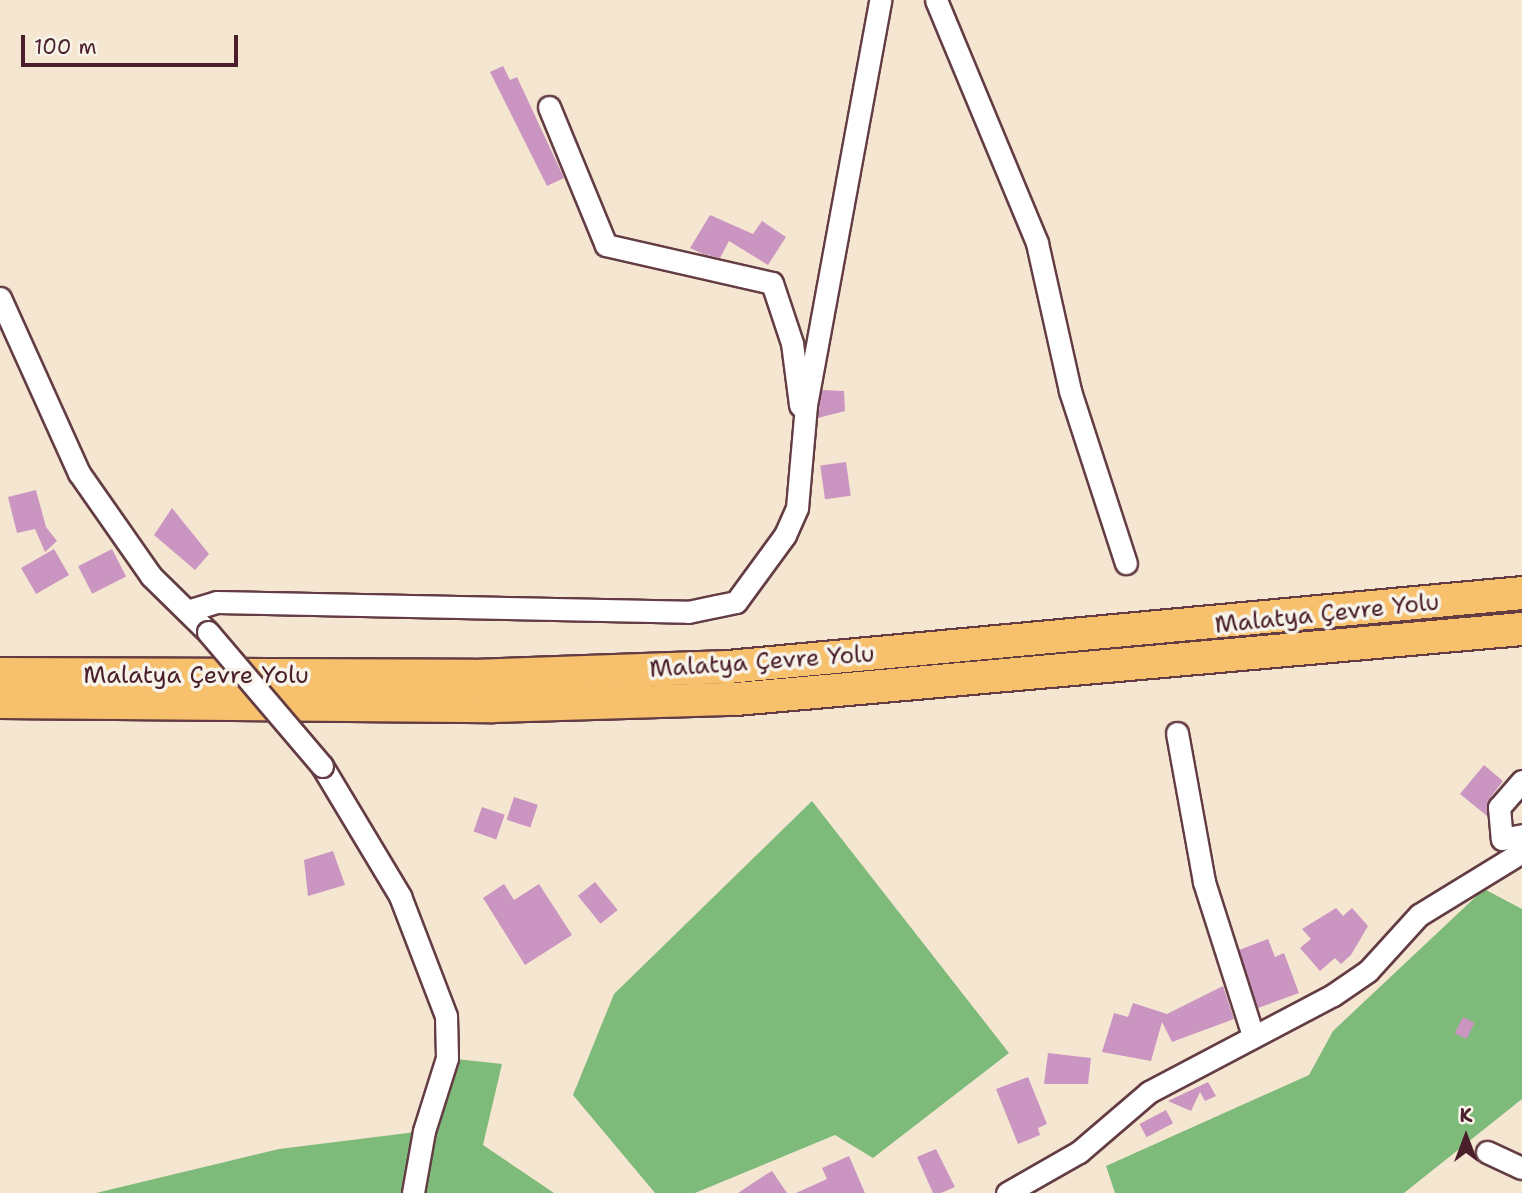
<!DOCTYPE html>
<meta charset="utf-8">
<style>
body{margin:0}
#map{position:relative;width:1522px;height:1193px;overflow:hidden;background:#f5e6d2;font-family:"Shantell Sans",sans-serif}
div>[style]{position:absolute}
.forest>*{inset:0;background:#7ebb7a}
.building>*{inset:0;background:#cb95c1;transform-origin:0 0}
.roads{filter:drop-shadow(2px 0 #643d44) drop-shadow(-2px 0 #643d44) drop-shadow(0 2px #643d44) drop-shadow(0 -2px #643d44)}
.minor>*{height:21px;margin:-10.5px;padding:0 10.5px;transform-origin:10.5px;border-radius:10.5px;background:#fff}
.highway>*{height:32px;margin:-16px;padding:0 16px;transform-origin:16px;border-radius:16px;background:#f7c06c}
.bridges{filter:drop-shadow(2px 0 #643d44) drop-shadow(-2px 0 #643d44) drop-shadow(0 2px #643d44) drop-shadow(0 -2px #643d44)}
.minor-bridge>*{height:21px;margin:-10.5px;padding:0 10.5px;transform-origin:10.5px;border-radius:10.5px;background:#fff}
span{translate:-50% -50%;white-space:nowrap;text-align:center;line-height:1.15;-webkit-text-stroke:7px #f7f3e8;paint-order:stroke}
.street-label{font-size:24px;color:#4a1f2b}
.north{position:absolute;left:1431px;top:1102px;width:70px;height:70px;-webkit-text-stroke:5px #f7f3e8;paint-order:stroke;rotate:0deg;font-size:19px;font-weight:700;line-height:28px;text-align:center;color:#4a1f2b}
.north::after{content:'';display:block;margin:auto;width:24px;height:32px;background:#4a1f2b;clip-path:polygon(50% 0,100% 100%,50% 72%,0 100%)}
.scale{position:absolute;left:21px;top:35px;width:217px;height:32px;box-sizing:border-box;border:4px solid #4a1f2b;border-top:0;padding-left:9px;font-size:21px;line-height:24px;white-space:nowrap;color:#4a1f2b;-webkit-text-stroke:5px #f7f3e8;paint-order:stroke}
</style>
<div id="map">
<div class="forest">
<i style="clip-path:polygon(812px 801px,1009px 1053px,873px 1158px,835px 1135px,695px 1193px,655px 1193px,573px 1095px,614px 994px)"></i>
<i style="clip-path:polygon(1484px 889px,1522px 909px,1522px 1099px,1404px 1193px,1115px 1193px,1106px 1166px,1309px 1075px,1333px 1031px)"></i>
<i style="clip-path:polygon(447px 1058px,502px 1064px,483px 1145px,554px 1193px,96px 1193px,279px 1149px,424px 1131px)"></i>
</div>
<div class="building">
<i style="clip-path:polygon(503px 66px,510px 80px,517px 77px,564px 178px,547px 186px,490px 72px)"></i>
<i style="clip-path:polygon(710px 215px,753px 234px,762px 221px,786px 237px,768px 265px,729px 241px,720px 258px,703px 254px,690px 248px)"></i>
<i style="clip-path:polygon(822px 390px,844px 391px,845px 411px,818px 418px)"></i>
<i style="left:846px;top:462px;width:34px;height:26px;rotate:82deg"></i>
<i style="clip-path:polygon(36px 490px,46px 527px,57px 541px,45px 552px,35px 529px,17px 533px,8px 497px)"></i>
<i style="clip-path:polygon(172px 508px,209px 554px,195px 570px,154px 535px)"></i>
<i style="left:54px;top:549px;width:30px;height:38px;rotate:60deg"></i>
<i style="left:112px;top:549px;width:31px;height:38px;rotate:63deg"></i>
<i style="clip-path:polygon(1484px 765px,1503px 781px,1487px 802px,1487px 816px,1460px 794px)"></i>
<i style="left:514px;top:797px;width:25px;height:24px;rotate:18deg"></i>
<i style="left:482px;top:807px;width:24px;height:26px;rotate:19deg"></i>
<i style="clip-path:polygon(333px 851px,345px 885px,308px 896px,304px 860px)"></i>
<i style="left:595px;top:882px;width:36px;height:22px;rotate:51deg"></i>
<i style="clip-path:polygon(504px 884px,514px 900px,539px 884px,572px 935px,525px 965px,483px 898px)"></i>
<i style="clip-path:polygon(1336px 908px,1343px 916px,1352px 908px,1368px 926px,1351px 955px,1341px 964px,1335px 958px,1320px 971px,1300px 948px,1311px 939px,1302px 929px)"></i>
<i style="clip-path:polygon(1268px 939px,1275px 957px,1284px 953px,1299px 993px,1258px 1008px,1239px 950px)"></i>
<i style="clip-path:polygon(1223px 986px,1234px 1019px,1172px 1042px,1162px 1022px,1151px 1061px,1102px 1052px,1114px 1013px,1128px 1017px,1133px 1003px,1167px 1014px)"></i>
<i style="left:1463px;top:1017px;width:13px;height:18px;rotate:27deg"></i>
<i style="clip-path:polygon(1048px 1053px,1091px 1058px,1088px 1084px,1044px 1084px)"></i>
<i style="clip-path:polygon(1028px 1077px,1047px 1124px,1038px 1128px,1040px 1135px,1018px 1144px,996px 1089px)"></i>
<i style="clip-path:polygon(1208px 1082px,1216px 1096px,1205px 1101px,1200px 1092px,1191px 1111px,1168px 1101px)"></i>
<i style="left:1166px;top:1110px;width:15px;height:30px;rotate:62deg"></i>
<i style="clip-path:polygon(936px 1149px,955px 1187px,941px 1193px,933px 1193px,917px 1157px)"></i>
<i style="clip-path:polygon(849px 1156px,865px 1193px,796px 1193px,827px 1179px,822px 1168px)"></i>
<i style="clip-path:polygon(772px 1171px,787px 1193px,738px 1193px,765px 1175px)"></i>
</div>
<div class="roads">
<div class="minor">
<i style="left:936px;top:0;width:263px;rotate:67.4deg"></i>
<i style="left:1037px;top:243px;width:152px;rotate:77.4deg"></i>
<i style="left:1070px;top:391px;width:181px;rotate:72deg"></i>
<i style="left:549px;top:107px;width:149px;rotate:67.6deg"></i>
<i style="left:606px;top:245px;width:170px;rotate:12.9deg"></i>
<i style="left:772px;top:283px;width:63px;rotate:71.6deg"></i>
<i style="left:792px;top:343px;width:63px;rotate:82.6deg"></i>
<i style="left:0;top:298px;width:192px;rotate:65.7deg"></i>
<i style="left:79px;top:473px;width:126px;rotate:55deg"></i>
<i style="left:151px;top:576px;width:80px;rotate:44.5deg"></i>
<i style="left:187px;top:611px;width:31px;rotate:-17deg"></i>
<i style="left:217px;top:602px;width:471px;rotate:1.2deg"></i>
<i style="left:688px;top:612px;width:49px;rotate:-11.8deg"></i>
<i style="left:736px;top:602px;width:83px;rotate:-53.8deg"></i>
<i style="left:785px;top:535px;width:30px;rotate:-66deg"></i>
<i style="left:797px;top:508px;width:103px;rotate:-85deg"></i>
<i style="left:806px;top:405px;width:412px;rotate:-79.6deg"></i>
<i style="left:1177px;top:733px;width:151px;rotate:79.7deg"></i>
<i style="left:1204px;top:882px;width:162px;rotate:72.3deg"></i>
<i style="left:322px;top:766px;width:152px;rotate:59deg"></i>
<i style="left:400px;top:896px;width:129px;rotate:69deg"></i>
<i style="left:446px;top:1016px;width:42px;rotate:88.6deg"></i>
<i style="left:447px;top:1058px;width:77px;rotate:107.5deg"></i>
<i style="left:424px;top:1131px;width:63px;rotate:100.1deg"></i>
<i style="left:1522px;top:781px;width:35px;rotate:131deg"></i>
<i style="left:1499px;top:807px;width:32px;rotate:85deg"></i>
<i style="left:1502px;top:839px;width:20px;rotate:-11deg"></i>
<i style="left:1487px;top:1152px;width:38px;rotate:25deg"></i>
<i style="left:1007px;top:1193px;width:83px;rotate:-29.7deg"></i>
<i style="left:1079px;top:1152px;width:92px;rotate:-40.6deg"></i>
<i style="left:1149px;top:1092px;width:208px;rotate:-27.8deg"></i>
<i style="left:1333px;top:995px;width:42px;rotate:-34.4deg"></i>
<i style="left:1368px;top:971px;width:76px;rotate:-47.7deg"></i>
<i style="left:1419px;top:915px;width:121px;rotate:-31.5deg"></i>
</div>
<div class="highway">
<i style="left:0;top:674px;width:473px;rotate:0.2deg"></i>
<i style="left:473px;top:676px;width:255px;rotate:-2deg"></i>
<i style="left:728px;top:667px;width:797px;rotate:-5.32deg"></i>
<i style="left:0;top:702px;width:493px;rotate:0.5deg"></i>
<i style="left:493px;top:706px;width:243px;rotate:-1.7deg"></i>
<i style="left:736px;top:699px;width:789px;rotate:-5.09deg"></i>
</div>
</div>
<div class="bridges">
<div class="minor-bridge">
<i style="left:208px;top:632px;width:176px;rotate:49.6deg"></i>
</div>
</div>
<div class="street-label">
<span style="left:1327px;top:614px;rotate:-6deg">Malatya Çevre Yolu</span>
<span style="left:762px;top:662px;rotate:-4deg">Malatya Çevre Yolu</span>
<span style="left:196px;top:676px">Malatya Çevre Yolu</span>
</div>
<div class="north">K</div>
<div class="scale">100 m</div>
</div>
